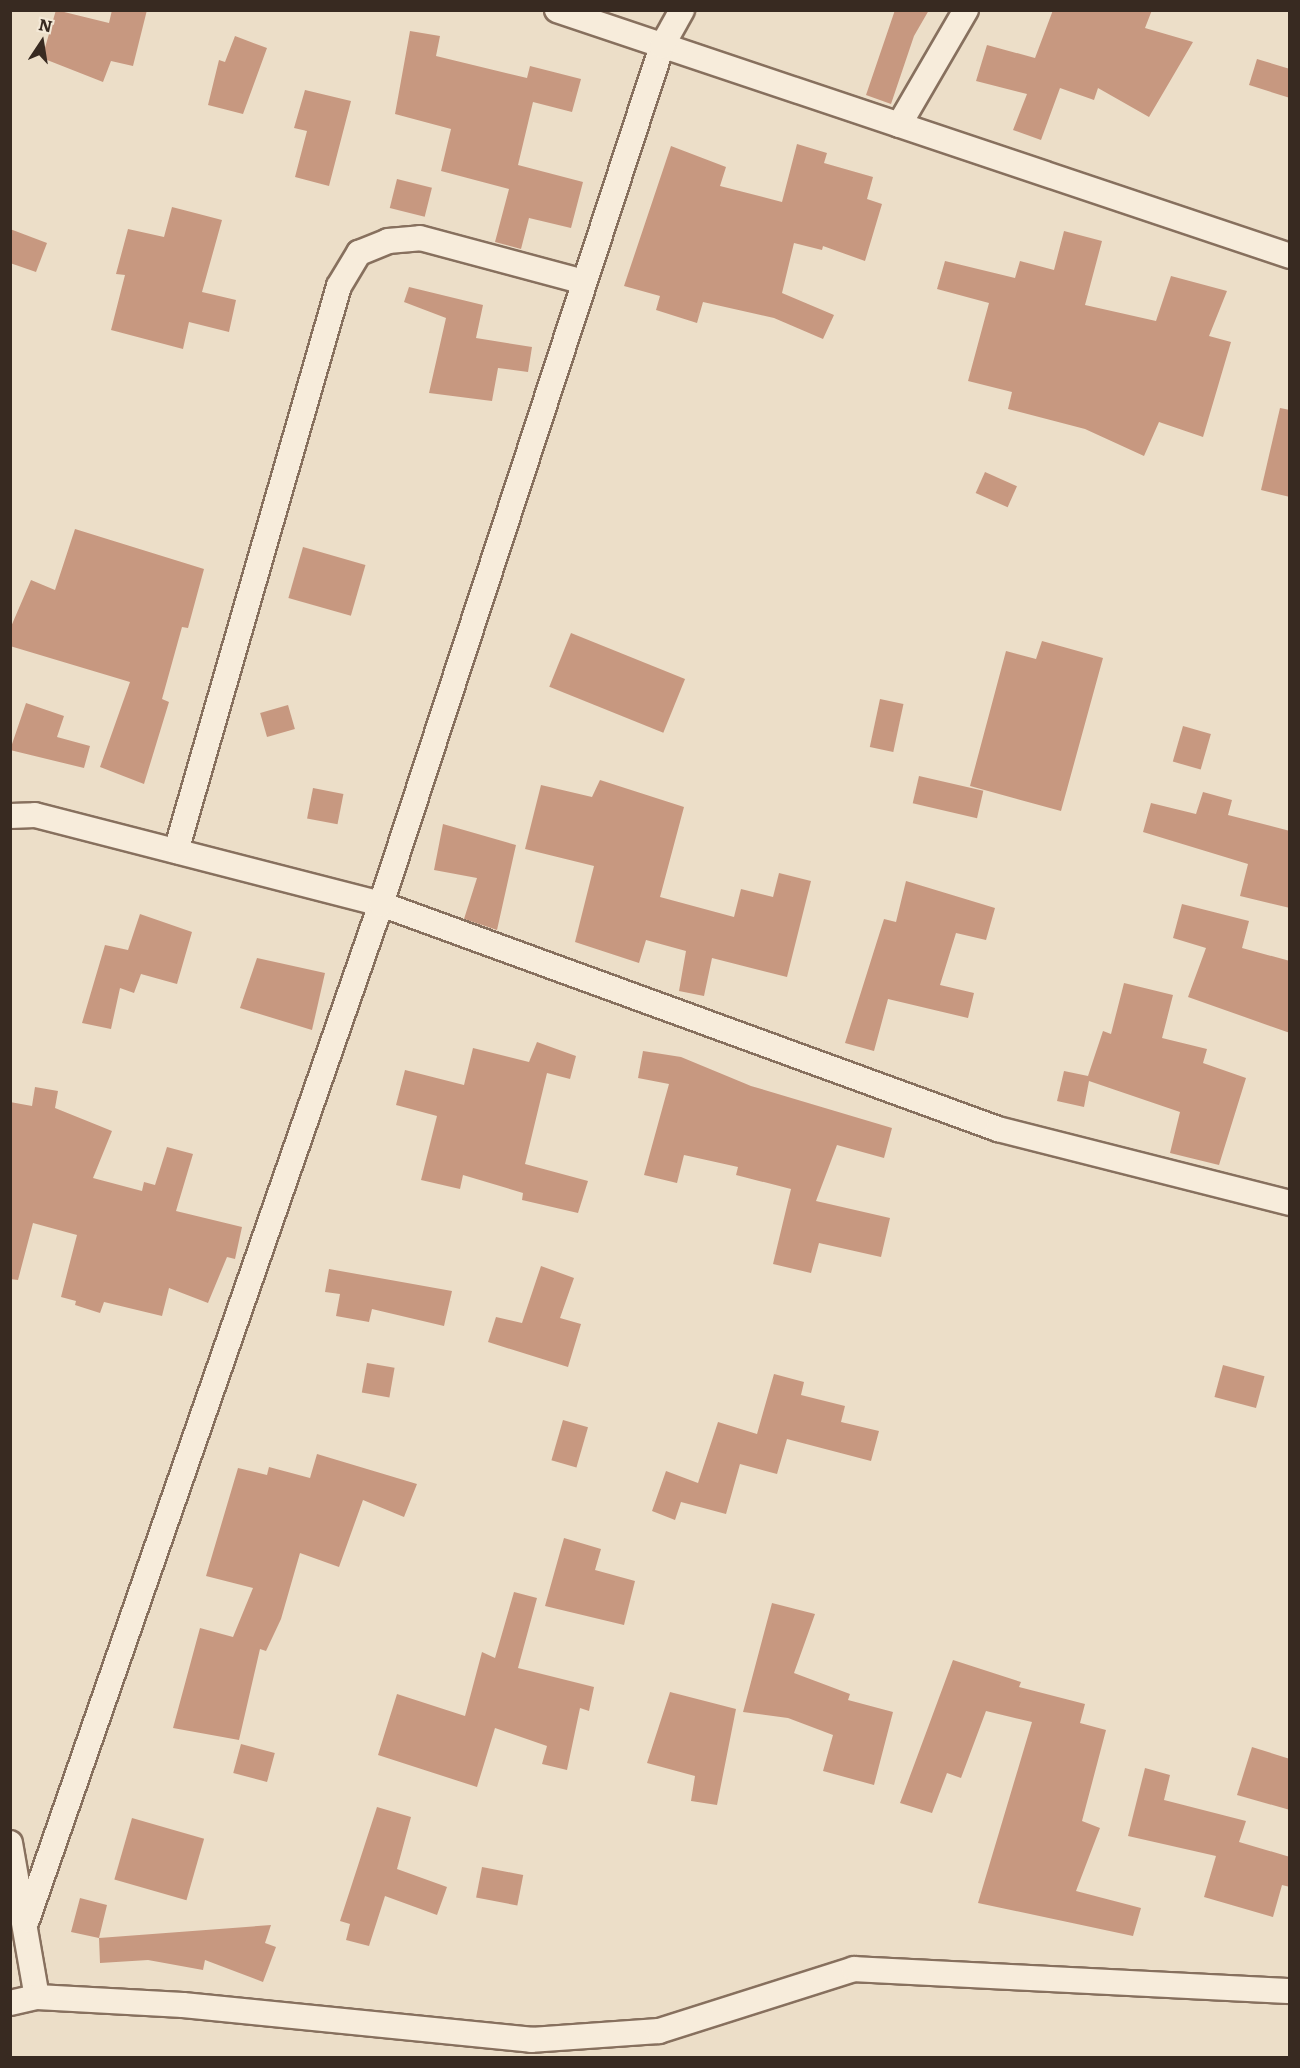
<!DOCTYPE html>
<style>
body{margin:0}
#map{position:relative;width:1300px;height:2068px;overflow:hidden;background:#ecdec8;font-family:Literata,serif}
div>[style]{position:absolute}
.building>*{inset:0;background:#c79880;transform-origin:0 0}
.roads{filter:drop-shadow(2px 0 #87705e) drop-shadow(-2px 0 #87705e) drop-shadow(0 2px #87705e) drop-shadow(0 -2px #87705e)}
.street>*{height:24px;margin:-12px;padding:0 12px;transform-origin:12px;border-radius:12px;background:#f7ecdb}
span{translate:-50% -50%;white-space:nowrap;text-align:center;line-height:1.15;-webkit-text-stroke:6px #f4e9d7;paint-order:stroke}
.frame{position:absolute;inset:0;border:12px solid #382a21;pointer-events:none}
.north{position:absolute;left:12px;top:12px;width:60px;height:60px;-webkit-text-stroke:4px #f4e9d7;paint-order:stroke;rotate:12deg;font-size:16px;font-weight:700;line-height:24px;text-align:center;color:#382a21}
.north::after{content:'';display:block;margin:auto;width:21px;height:27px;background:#382a21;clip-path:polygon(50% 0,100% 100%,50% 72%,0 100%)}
</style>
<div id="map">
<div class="building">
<i style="clip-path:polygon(56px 10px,109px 23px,112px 10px,147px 10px,133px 66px,111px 61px,103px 82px,42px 58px)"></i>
<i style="clip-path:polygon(895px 10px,929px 10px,914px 36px,891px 104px,866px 95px)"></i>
<i style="clip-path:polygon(1053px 10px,1152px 10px,1145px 28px,1193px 42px,1149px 117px,1098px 88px,1094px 100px,1060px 88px,1041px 140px,1013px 130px,1027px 94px,976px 81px,987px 45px,1035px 58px)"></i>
<i style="clip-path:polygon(410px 31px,440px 36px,436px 56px,527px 78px,530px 66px,581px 79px,572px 112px,533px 102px,518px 165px,583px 182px,571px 228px,529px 218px,521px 249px,495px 242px,509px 189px,441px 171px,451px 129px,395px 114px)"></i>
<i style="clip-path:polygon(235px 36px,267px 48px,243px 114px,208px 105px,219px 60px,225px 62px)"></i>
<i style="clip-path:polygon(1257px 59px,1290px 69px,1290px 98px,1249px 85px)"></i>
<i style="clip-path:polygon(305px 90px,351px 101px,329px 186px,295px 177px,307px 131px,294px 128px)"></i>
<i style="clip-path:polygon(797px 144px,827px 153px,824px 163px,873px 177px,867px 199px,882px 204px,865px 261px,823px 246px,822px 250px,794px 243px,782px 293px,834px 315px,823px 339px,774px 318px,703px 302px,697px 323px,656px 310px,660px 296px,624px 286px,671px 146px,726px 167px,720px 186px,782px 202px)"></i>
<i style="left:397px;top:179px;width:36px;height:30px;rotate:14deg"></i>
<i style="clip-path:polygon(172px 207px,222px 220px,202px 292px,236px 300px,229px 332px,189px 322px,183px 349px,111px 330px,125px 275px,116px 274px,128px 229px,164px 237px)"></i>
<i style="clip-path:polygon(10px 229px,47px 243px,36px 272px,10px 263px)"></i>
<i style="clip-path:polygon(1064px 231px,1102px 241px,1085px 305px,1156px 321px,1171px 276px,1227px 291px,1209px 336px,1231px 342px,1203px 437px,1159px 422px,1144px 456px,1085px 429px,1008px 409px,1012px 392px,968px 381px,989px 303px,937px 289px,945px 261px,1015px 278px,1020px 261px,1054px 270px)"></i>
<i style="clip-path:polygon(409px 287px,483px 305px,476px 338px,532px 347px,528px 372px,498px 368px,492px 401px,429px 393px,446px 318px,404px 302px)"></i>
<i style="clip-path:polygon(1280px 408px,1290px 410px,1290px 497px,1261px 490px)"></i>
<i style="left:985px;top:472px;width:35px;height:23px;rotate:24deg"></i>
<i style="clip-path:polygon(75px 529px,204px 569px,188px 628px,182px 627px,162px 699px,169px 702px,144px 784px,100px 767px,130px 682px,10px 646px,10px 629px,31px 580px,55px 590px)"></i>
<i style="left:303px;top:547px;width:65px;height:53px;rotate:16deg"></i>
<i style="left:571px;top:633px;width:123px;height:58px;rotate:22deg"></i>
<i style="clip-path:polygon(1042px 641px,1103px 658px,1061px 811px,970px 786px,1006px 651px,1036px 659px)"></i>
<i style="left:880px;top:699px;width:24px;height:49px;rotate:12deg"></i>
<i style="clip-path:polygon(26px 703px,64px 716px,57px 737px,90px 746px,84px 768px,10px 750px)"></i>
<i style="left:288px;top:705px;width:25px;height:29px;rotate:74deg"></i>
<i style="left:1183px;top:726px;width:29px;height:37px;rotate:16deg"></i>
<i style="left:919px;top:776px;width:66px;height:28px;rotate:13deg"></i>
<i style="clip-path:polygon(600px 780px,684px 807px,660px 897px,734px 917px,741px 889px,773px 897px,779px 873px,811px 881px,787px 977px,712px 958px,704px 996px,679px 991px,686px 951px,646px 940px,639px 963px,575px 942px,594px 866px,525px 849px,541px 785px,592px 797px)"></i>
<i style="left:313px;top:788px;width:31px;height:31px;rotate:11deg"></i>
<i style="clip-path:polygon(1203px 792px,1232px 800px,1228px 815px,1290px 831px,1290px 908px,1240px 896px,1248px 864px,1143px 832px,1151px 803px,1196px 814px)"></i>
<i style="clip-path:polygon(443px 824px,516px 845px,497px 930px,464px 919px,477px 878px,434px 870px)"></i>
<i style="clip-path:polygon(906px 881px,995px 908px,986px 940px,956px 933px,940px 985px,974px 993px,968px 1018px,888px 999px,874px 1051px,845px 1043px,884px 919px,896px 922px)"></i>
<i style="clip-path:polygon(1182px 904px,1249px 921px,1242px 948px,1290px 961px,1290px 1033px,1188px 997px,1206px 948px,1173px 938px)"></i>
<i style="clip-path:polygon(140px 914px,192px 932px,177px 984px,141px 974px,134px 993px,120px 988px,111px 1029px,82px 1023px,105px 945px,128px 950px)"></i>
<i style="clip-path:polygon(257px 958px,325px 973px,312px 1030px,240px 1008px)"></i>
<i style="clip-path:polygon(1124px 983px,1173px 995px,1162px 1038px,1207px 1049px,1203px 1063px,1246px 1078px,1219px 1165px,1170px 1153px,1180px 1112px,1089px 1081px,1084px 1107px,1057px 1101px,1064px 1071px,1088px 1076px,1103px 1031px,1111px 1034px)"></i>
<i style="clip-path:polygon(537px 1042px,576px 1056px,570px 1079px,547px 1073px,525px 1164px,588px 1181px,578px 1213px,522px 1200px,523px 1193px,463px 1175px,460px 1189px,421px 1180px,437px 1116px,396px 1105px,405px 1070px,464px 1085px,473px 1048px,529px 1062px)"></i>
<i style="clip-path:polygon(643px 1051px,681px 1057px,751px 1086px,892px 1128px,884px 1158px,837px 1145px,816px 1201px,890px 1218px,881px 1257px,819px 1243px,811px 1273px,773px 1264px,791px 1189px,736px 1175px,738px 1167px,684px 1155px,677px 1183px,644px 1175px,669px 1084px,638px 1078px)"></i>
<i style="clip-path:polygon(35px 1087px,58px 1091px,55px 1108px,112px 1131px,93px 1178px,142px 1191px,144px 1182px,155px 1185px,167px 1147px,193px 1154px,176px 1211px,242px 1227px,235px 1259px,227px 1257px,208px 1303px,169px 1288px,162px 1316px,104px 1302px,100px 1313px,75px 1305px,76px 1301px,61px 1297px,77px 1235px,33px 1223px,18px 1280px,10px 1279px,10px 1102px,32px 1106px)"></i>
<i style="clip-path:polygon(541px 1266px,574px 1278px,560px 1318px,581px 1324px,568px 1367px,488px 1342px,496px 1317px,522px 1323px)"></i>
<i style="clip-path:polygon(329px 1269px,452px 1291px,444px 1326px,372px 1309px,369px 1322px,336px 1316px,340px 1294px,325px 1292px)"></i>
<i style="left:367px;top:1363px;width:28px;height:30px;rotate:10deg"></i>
<i style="left:1223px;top:1365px;width:43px;height:33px;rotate:15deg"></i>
<i style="clip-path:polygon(774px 1374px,804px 1382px,801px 1395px,845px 1406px,841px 1422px,879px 1431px,871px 1461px,787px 1439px,777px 1474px,740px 1464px,726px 1514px,681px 1502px,675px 1520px,652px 1511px,666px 1471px,698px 1483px,718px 1422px,757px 1434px)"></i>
<i style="left:563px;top:1420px;width:26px;height:42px;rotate:16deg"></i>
<i style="clip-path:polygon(317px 1454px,417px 1484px,404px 1517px,363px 1500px,339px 1567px,300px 1553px,281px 1619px,266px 1651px,260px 1649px,239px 1740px,173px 1728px,200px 1628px,233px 1637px,253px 1588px,206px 1576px,238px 1468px,267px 1475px,269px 1467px,310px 1478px)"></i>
<i style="clip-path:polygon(564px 1538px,601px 1549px,595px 1570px,635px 1581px,624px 1625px,545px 1606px)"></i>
<i style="clip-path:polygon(514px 1592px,537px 1598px,518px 1668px,594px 1687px,589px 1711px,580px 1708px,567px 1770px,542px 1764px,547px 1746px,495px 1728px,477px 1787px,378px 1755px,397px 1694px,465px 1716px,482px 1652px,495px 1658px)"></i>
<i style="clip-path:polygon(772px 1603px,815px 1614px,794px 1673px,850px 1694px,848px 1700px,893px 1712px,874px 1785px,823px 1771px,833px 1735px,788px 1718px,743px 1712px)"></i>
<i style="clip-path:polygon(953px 1660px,1021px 1682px,1019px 1687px,1085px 1704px,1080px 1723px,1106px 1730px,1082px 1821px,1100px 1828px,1076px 1891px,1141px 1908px,1133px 1936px,978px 1903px,1032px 1722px,986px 1711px,961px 1778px,947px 1773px,932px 1813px,900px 1803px)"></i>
<i style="clip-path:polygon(670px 1692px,736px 1709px,717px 1805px,691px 1801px,695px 1776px,647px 1763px)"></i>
<i style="left:241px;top:1744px;width:35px;height:30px;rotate:15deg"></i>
<i style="clip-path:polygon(1252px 1747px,1290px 1759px,1290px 1810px,1237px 1795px)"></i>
<i style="clip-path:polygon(1145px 1768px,1170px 1775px,1164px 1800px,1246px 1821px,1239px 1842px,1290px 1857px,1290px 1887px,1282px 1885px,1273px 1917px,1204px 1897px,1216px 1856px,1128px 1836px)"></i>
<i style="clip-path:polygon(377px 1807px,411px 1817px,397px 1869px,447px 1887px,437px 1915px,385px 1896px,369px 1946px,346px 1940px,350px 1924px,340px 1921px)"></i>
<i style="left:132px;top:1818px;width:75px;height:64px;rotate:16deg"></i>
<i style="left:482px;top:1867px;width:42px;height:31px;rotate:11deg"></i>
<i style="clip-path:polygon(80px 1898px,107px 1905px,99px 1938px,271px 1925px,265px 1943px,276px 1947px,263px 1982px,205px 1960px,203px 1970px,148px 1960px,100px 1963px,99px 1938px,71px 1932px)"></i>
</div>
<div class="roads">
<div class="street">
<i style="left:557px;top:10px;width:773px;rotate:18.55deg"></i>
<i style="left:899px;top:125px;width:133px;rotate:-59.8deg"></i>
<i style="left:10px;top:816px;width:25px;rotate:-2deg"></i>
<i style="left:35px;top:815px;width:357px;rotate:14.4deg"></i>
<i style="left:381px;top:904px;width:657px;rotate:20.04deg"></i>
<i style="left:998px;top:1129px;width:301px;rotate:14.2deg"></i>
<i style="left:176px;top:851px;width:588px;rotate:-73.91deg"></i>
<i style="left:339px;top:286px;width:39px;rotate:-59deg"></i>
<i style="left:359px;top:253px;width:31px;rotate:-22deg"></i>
<i style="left:388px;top:241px;width:32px;rotate:-5deg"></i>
<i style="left:420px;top:238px;width:170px;rotate:15deg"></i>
<i style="left:10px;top:1843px;width:156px;rotate:80.1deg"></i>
<i style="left:27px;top:1920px;width:1076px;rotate:-70.79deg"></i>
<i style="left:381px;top:904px;width:903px;rotate:-71.87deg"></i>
<i style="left:662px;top:46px;width:41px;rotate:-60.9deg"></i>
<i style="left:10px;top:2003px;width:28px;rotate:-13deg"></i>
<i style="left:37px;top:1997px;width:146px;rotate:3.1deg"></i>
<i style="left:183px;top:2005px;width:350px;rotate:5.7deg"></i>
<i style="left:531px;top:2040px;width:128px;rotate:-4deg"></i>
<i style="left:659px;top:2031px;width:205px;rotate:-17.6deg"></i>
<i style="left:854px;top:1969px;width:437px;rotate:2.9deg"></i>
</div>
</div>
<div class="frame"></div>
<div class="north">N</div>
</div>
